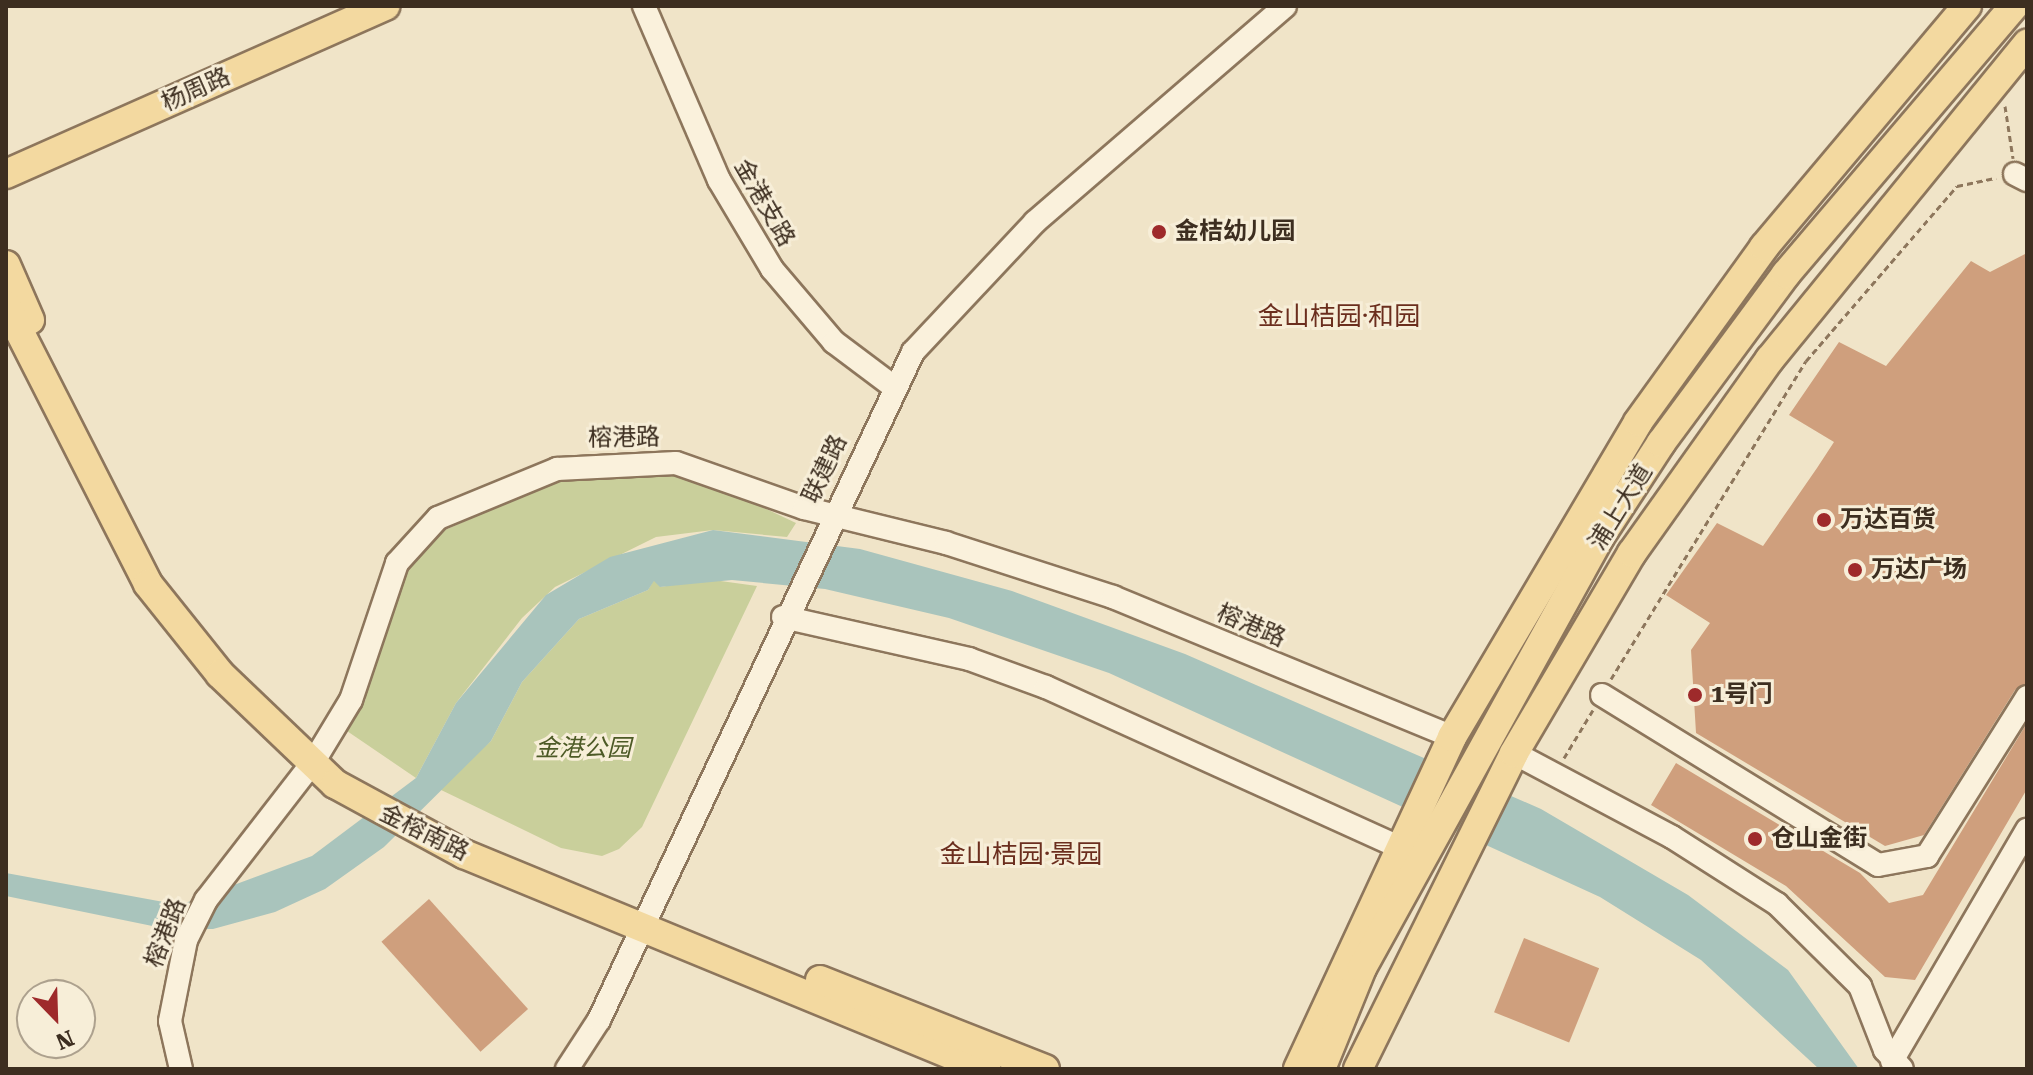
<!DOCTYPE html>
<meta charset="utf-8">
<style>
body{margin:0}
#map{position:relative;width:2033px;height:1075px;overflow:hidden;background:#f0e4c8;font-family:"Roboto Serif","Noto Sans SC",serif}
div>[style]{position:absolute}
.green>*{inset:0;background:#c9cf9b}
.water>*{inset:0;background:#a9c4bc}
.building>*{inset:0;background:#cf9f7d;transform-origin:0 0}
.path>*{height:3px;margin-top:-1.5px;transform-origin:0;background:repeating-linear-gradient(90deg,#8d765c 0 6px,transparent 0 10px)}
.roads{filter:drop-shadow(2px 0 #8d765c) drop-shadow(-2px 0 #8d765c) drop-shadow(0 2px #8d765c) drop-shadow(0 -2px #8d765c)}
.minor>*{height:22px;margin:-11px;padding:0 11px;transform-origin:11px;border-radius:11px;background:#faf1dc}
.major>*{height:28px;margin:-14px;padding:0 14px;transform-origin:14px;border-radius:14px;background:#f3d9a0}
.dots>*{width:22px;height:22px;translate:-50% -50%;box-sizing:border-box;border:4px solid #f7eed8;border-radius:50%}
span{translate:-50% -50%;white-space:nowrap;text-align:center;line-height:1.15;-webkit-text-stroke:6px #f7eed8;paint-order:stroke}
.street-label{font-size:24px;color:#3d2e20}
.poi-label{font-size:24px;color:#3d2e20;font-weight:700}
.left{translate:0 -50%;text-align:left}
.park-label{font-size:24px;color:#4d5a26;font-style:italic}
.neighbourhood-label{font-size:26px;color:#6b2e1e}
.frame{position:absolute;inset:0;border:8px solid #3d2e20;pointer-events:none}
.north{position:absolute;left:16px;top:979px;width:80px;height:80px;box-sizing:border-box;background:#f7eed8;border:2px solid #ada18e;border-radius:50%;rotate:157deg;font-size:22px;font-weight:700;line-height:32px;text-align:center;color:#3d2e20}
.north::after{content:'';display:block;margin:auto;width:28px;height:36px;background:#9e2a2b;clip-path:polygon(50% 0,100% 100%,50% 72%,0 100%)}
</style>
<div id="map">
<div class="green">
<i style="clip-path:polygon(669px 474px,705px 480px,796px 523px,787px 537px,713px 530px,656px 537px,555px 587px,522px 618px,456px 703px,416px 778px,347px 731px,366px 699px,361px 692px,400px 573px,427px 538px,563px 478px)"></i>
<i style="clip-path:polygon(706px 579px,757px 586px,642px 827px,619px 849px,602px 856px,561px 848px,437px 788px,491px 741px,522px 682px,579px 619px,648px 590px,654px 580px,661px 587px)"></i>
</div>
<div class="water">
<i style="clip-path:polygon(713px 530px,860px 549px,1012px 591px,1185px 654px,1541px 809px,1688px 895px,1788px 970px,1859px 1069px,1819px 1069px,1701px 960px,1600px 897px,1109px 673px,949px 618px,825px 589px,732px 580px,660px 587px,654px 581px,648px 590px,579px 619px,522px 682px,491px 741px,384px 847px,325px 889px,275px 912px,213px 929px,167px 929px,6px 896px,6px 873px,180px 905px,312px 856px,416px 778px,456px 703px,546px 595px,610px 557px)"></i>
</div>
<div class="building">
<i style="clip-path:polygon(2027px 253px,2027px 683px,2015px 690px,1924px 835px,1885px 846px,1696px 733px,1691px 650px,1710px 623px,1666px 595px,1717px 523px,1763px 546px,1817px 468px,1834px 442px,1789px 415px,1839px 342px,1886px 366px,1971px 261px,1990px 272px)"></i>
<i style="clip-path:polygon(2027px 723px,2027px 789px,1915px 980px,1885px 977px,1786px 886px,1651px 805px,1676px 763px,1860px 873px,1889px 903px,1923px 895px)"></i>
<i style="left:429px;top:899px;width:148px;height:64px;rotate:48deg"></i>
<i style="left:1524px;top:938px;width:81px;height:80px;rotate:22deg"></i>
</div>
<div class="path">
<i style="left:2005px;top:106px;width:53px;rotate:81.3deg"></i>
<i style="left:1611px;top:679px;width:373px;rotate:-58.5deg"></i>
<i style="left:1806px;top:361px;width:231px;rotate:-49.2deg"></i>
<i style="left:1957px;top:186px;width:40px;rotate:-12deg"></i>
<i style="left:1564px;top:758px;width:56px;rotate:-58.9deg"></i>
</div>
<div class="roads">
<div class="minor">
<i style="left:644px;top:6px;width:189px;rotate:66.7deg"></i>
<i style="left:719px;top:180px;width:104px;rotate:59.2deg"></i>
<i style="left:772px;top:269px;width:96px;rotate:49.7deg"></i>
<i style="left:834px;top:342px;width:75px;rotate:36.9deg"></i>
<i style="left:2015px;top:174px;width:13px;rotate:27deg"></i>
<i style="left:783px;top:617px;width:191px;rotate:12.7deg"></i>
<i style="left:969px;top:659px;width:82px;rotate:20deg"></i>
<i style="left:1046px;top:687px;width:385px;rotate:24.4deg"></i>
<i style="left:1602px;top:695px;width:324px;rotate:31.6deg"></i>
<i style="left:1878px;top:865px;width:50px;rotate:-10.4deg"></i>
<i style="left:1927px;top:856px;width:188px;rotate:-57.8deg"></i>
<i style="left:1514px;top:753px;width:179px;rotate:28deg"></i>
<i style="left:1672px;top:837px;width:125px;rotate:32.5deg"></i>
<i style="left:1777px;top:904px;width:117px;rotate:44.7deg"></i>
<i style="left:1860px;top:986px;width:69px;rotate:68.7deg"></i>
<i style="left:1885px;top:1050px;width:25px;rotate:48deg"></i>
<i style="left:1892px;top:1061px;width:268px;rotate:-59.7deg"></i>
<i style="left:181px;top:1069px;width:49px;rotate:-102.9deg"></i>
<i style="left:170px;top:1021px;width:83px;rotate:-78.8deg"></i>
<i style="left:186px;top:940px;width:45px;rotate:-63.4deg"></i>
<i style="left:206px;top:900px;width:176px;rotate:-52.2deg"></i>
<i style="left:314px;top:761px;width:71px;rotate:-58.8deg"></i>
<i style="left:351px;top:700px;width:145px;rotate:-71.4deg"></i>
<i style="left:397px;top:563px;width:61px;rotate:-47.7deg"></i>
<i style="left:438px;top:518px;width:129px;rotate:-22.4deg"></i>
<i style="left:557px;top:469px;width:119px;rotate:-2.9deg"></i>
<i style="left:676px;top:463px;width:136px;rotate:19.4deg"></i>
<i style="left:804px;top:508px;width:146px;rotate:13.8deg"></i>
<i style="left:946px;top:543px;width:176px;rotate:17.9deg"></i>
<i style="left:1113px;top:597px;width:367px;rotate:22.4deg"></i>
<i style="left:567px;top:1069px;width:59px;rotate:-56.9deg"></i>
<i style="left:599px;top:1020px;width:738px;rotate:-64.82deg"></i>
<i style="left:913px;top:352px;width:178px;rotate:-46.8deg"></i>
<i style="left:1035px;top:222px;width:330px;rotate:-40.8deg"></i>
</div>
<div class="major">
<i style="left:6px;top:174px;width:415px;rotate:-23.9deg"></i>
<i style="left:6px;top:265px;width:60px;rotate:66.4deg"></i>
<i style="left:6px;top:305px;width:313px;rotate:63deg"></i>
<i style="left:148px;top:584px;width:115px;rotate:51.3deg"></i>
<i style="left:220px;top:674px;width:159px;rotate:43.7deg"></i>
<i style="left:335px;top:784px;width:147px;rotate:28.5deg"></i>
<i style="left:464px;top:854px;width:565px;rotate:22.39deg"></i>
<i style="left:820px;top:980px;width:242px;rotate:21.6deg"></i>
<i style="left:1298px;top:1069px;width:366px;rotate:-65.1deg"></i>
<i style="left:1452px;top:737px;width:366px;rotate:-59.4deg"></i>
<i style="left:1638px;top:422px;width:216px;rotate:-54.2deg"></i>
<i style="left:1764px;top:247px;width:315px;rotate:-49.9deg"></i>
<i style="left:1321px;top:1069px;width:109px;rotate:-67.9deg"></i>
<i style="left:1362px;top:968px;width:492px;rotate:-61.1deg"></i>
<i style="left:1600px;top:537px;width:112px;rotate:-57deg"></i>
<i style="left:1661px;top:443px;width:210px;rotate:-53.5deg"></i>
<i style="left:1786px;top:274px;width:352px;rotate:-49.6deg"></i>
<i style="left:1358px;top:1069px;width:352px;rotate:-63.7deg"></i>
<i style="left:1514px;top:753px;width:232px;rotate:-59.5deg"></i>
<i style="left:1632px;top:553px;width:238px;rotate:-54.6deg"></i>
<i style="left:1770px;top:359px;width:407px;rotate:-50.8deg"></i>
</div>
</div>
<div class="dots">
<i style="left:1159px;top:232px;background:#9e2a2b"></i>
<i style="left:1824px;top:520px;background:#9e2a2b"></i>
<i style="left:1855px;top:570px;background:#9e2a2b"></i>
<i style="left:1695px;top:695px;background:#9e2a2b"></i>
<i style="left:1755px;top:839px;background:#9e2a2b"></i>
</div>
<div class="street-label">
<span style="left:196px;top:90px;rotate:-24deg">杨周路</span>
<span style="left:764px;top:203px;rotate:60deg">金港支路</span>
<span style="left:624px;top:438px;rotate:-1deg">榕港路</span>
<span style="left:825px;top:469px;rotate:-65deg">联建路</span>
<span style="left:1621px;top:507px;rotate:-58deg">浦上大道</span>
<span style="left:1251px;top:626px;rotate:23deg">榕港路</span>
<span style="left:424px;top:833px;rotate:26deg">金榕南路</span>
<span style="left:166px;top:933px;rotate:-69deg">榕港路</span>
</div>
<div class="poi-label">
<span class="left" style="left:1175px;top:232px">金桔幼儿园</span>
<span class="left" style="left:1840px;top:520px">万达百货</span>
<span class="left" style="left:1871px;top:570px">万达广场</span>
<span class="left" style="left:1711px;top:695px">1号门</span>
<span class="left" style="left:1771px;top:839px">仓山金街</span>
</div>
<div class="park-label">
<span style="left:583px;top:749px">金港公园</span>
</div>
<div class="neighbourhood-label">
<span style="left:1339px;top:317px">金山桔园·和园</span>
<span style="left:1021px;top:855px">金山桔园·景园</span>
</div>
<div class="frame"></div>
<div class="north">N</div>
</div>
